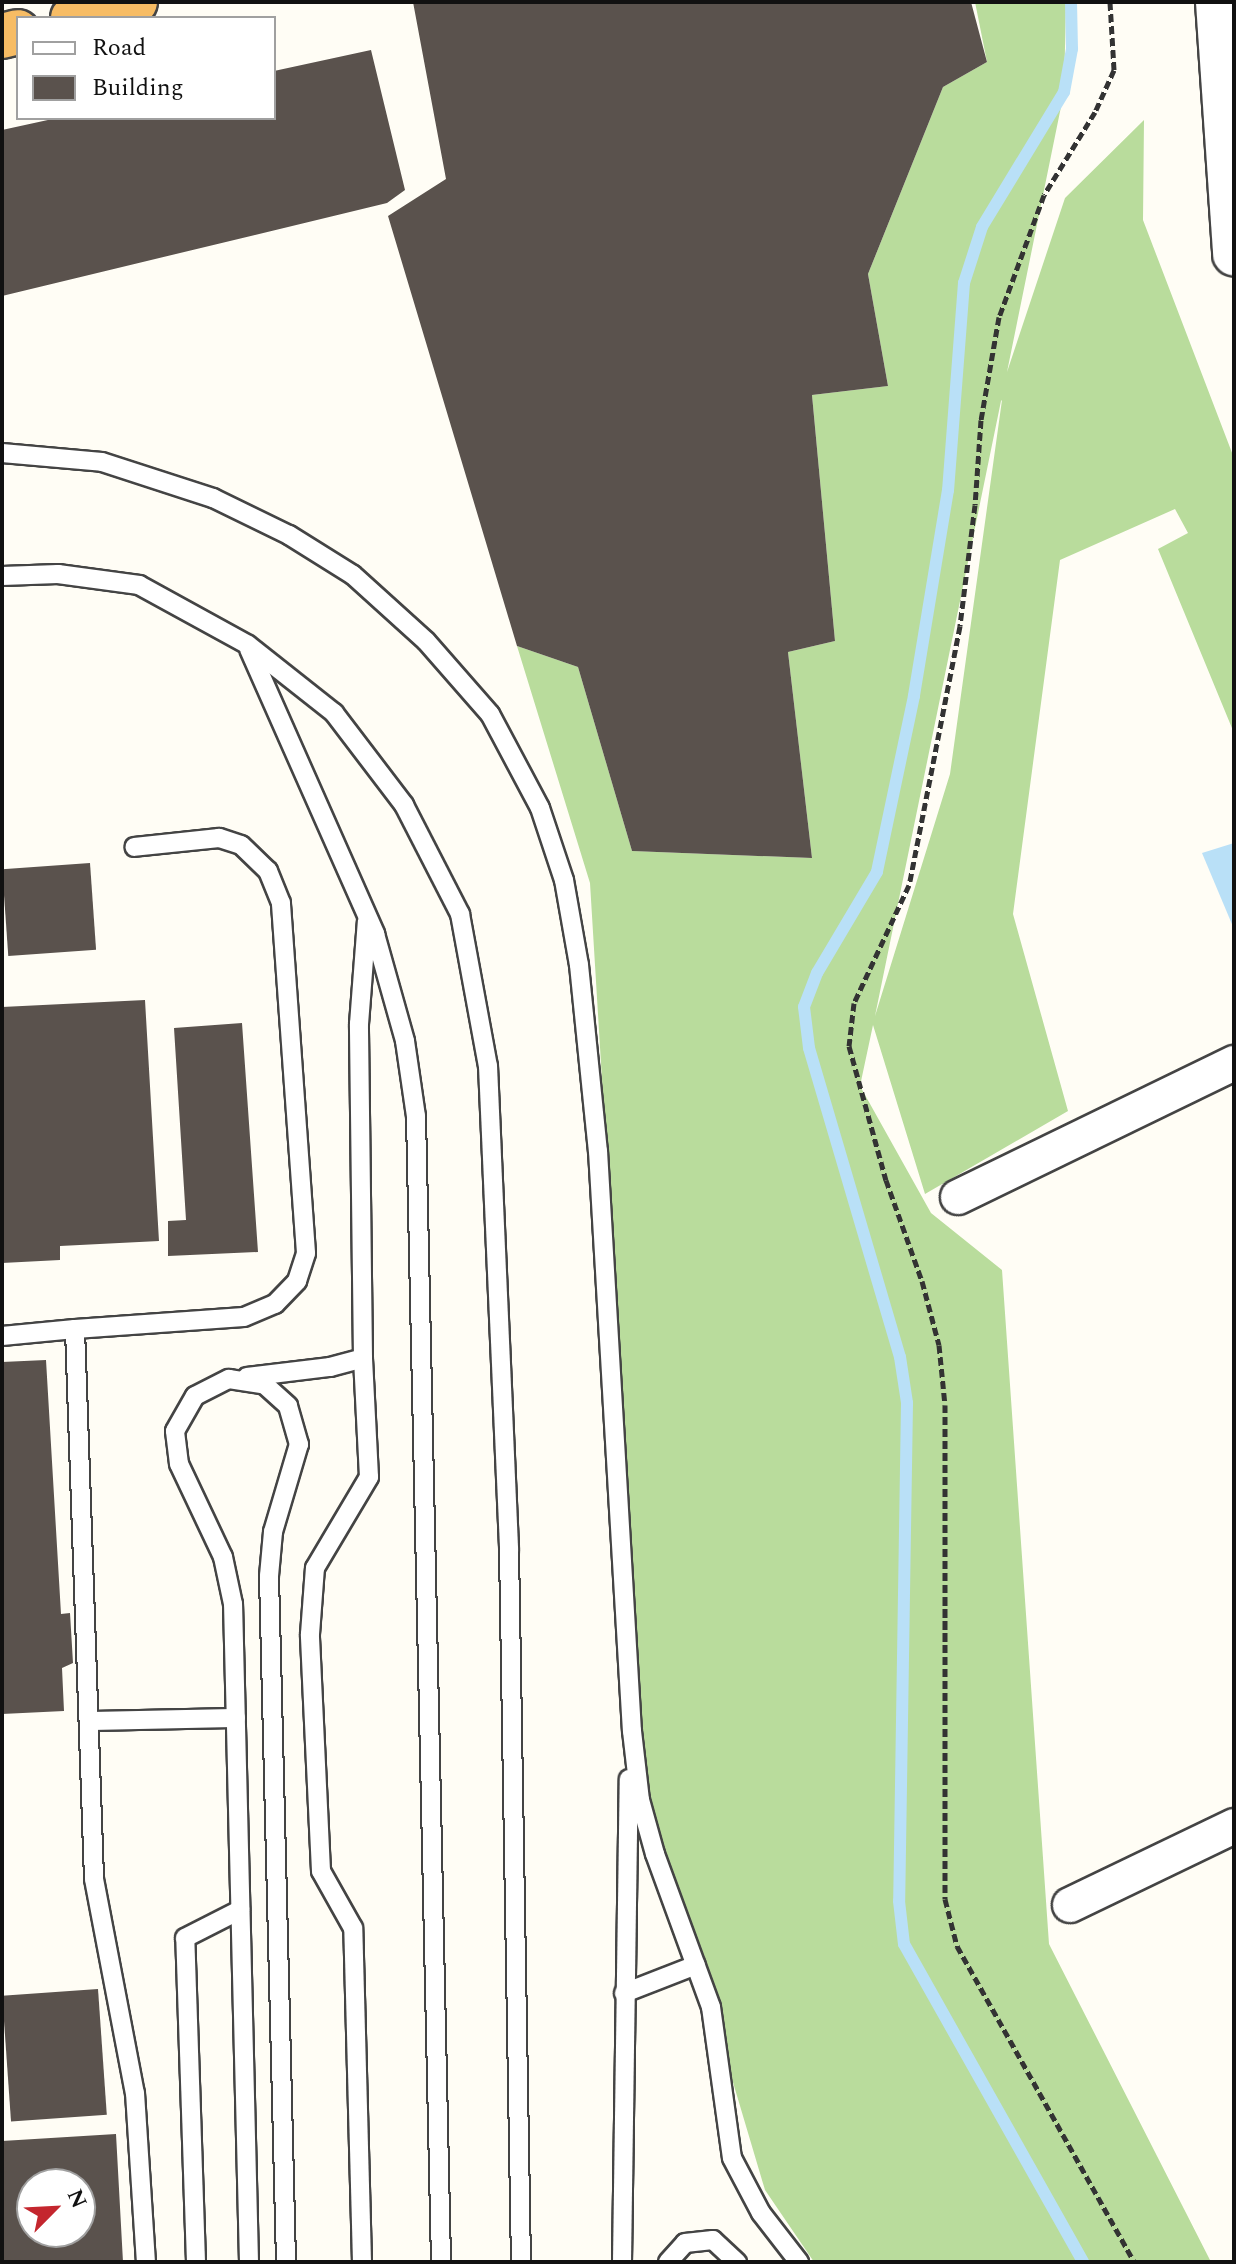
<!DOCTYPE html>
<style>
body{margin:0}
#map{position:relative;width:1236px;height:2264px;overflow:hidden;background:#fffdf5;font-family:Spectral,serif}
div>[style]{position:absolute}
.forest>*{inset:0;background:#b9dc9c}
.water>*{inset:0;background:#b9e0f7}
.stream>*{height:12px;margin:-6px;padding:0 6px;transform-origin:6px;border-radius:6px;background:#b9e0f7}
.building>*{inset:0;background:#5a524d;transform-origin:0 0}
.path>*{height:5px;margin-top:-2.5px;transform-origin:0;background:repeating-linear-gradient(90deg,#333 0 8px,transparent 0 12px)}
.roads{filter:drop-shadow(2px 0 #444) drop-shadow(-2px 0 #444) drop-shadow(0 2px #444) drop-shadow(0 -2px #444)}
.service>*{height:18px;margin:-9px;padding:0 9px;transform-origin:9px;border-radius:9px;background:#fff}
.minor>*{height:34px;margin:-17px;padding:0 17px;transform-origin:17px;border-radius:17px;background:#fff}
.tertiary>*{height:42px;margin:-21px;padding:0 21px;transform-origin:21px;border-radius:21px;background:#fff}
.trunk>*{height:44px;margin:-22px;padding:0 22px;transform-origin:22px;border-radius:22px;background:#f7bc64}
span{translate:-50% -50%;white-space:nowrap;text-align:center;line-height:1.15;-webkit-text-stroke:8px #fff;paint-order:stroke}
.frame{position:absolute;inset:0;border:4px solid #111;pointer-events:none}
.legend{position:absolute;left:16px;top:16px;width:260px;height:104px;box-sizing:border-box;background:#fff;border:2px solid #a0a0a0;margin:0;padding:10px 14px;list-style:none;font-size:24px;color:#111}
.legend li{display:flex;align-items:center;gap:16px;height:40px}
.legend b{width:40px;border:2px solid #a0a0a0}
.north{position:absolute;left:16px;top:2168px;width:80px;height:80px;box-sizing:border-box;background:#fff;border:2px solid #a0a0a0;border-radius:50%;rotate:66deg;font-size:22px;font-weight:700;line-height:32px;text-align:center;color:#111}
.north::after{content:'';display:block;margin:auto;width:28px;height:36px;background:#c4262e;clip-path:polygon(50% 0,100% 100%,50% 72%,0 100%)}
</style>
<div id="map">
<div class="forest">
<i style="clip-path:polygon(evenodd,975px 2px,1066px 2px,1064px 92px,1007px 372px,1065px 198px,1144px 120px,1143px 220px,1234px 458px,1234px 733px,1158px 549px,1188px 533px,1175px 509px,1060px 560px,1013px 914px,1068px 1111px,925px 1194px,873px 1025px,860px 1086px,931px 1213px,1002px 1270px,1049px 1944px,1211px 2262px,814px 2262px,765px 2190px,645px 1786px,590px 883px,517px 646px,578px 667px,632px 851px,812px 858px,788px 652px,835px 641px,812px 395px,888px 386px,868px 274px,943px 87px,987px 62px,975px 2px,1002px 400px,950px 774px,875px 1016px,1001px 401px,1002px 400px)"></i>
</div>
<div class="water">
<i style="clip-path:polygon(1234px 843px,1234px 929px,1202px 853px)"></i>
</div>
<div class="stream">
<i style="left:1071px;top:2px;width:47px;rotate:88.8deg"></i>
<i style="left:1072px;top:49px;width:44px;rotate:100.5deg"></i>
<i style="left:1064px;top:92px;width:158px;rotate:121.3deg"></i>
<i style="left:982px;top:227px;width:59px;rotate:107.8deg"></i>
<i style="left:964px;top:283px;width:208px;rotate:94.4deg"></i>
<i style="left:948px;top:490px;width:209px;rotate:99.4deg"></i>
<i style="left:914px;top:696px;width:180px;rotate:101.9deg"></i>
<i style="left:877px;top:872px;width:117px;rotate:120.7deg"></i>
<i style="left:817px;top:973px;width:36px;rotate:111deg"></i>
<i style="left:804px;top:1007px;width:41px;rotate:83deg"></i>
<i style="left:809px;top:1048px;width:322px;rotate:73.6deg"></i>
<i style="left:900px;top:1357px;width:47px;rotate:81.3deg"></i>
<i style="left:907px;top:1403px;width:498px;rotate:90.9deg"></i>
<i style="left:899px;top:1901px;width:43px;rotate:83.4deg"></i>
<i style="left:904px;top:1944px;width:365px;rotate:60.6deg"></i>
</div>
<div class="building">
<i style="clip-path:polygon(413px 2px,971px 2px,987px 62px,943px 87px,868px 274px,888px 386px,812px 395px,835px 641px,788px 652px,812px 858px,632px 851px,578px 667px,517px 646px,388px 216px,446px 179px)"></i>
<i style="clip-path:polygon(371px 50px,405px 190px,387px 203px,2px 296px,2px 130px,57px 118px,274px 118px,274px 71px)"></i>
<i style="left:90px;top:863px;width:87px;height:88px;rotate:86deg"></i>
<i style="clip-path:polygon(145px 1000px,159px 1241px,60px 1246px,60px 1260px,2px 1263px,2px 1007px)"></i>
<i style="clip-path:polygon(242px 1023px,258px 1252px,168px 1256px,168px 1221px,186px 1220px,174px 1028px)"></i>
<i style="clip-path:polygon(46px 1360px,61px 1614px,70px 1613px,73px 1663px,62px 1668px,64px 1711px,2px 1714px,2px 1362px)"></i>
<i style="left:98px;top:1989px;width:126px;height:96px;rotate:86deg"></i>
<i style="clip-path:polygon(evenodd,116px 2134px,123px 2262px,2px 2262px,2px 2141px,116px 2134px,32px 2184px,80px 2184px,80px 2232px,32px 2232px,32px 2184px)"></i>
</div>
<div class="path">
<i style="left:1110px;top:2px;width:68px;rotate:86.6deg"></i>
<i style="left:1114px;top:70px;width:46px;rotate:114.3deg"></i>
<i style="left:1095px;top:112px;width:97px;rotate:121.6deg"></i>
<i style="left:1044px;top:195px;width:130px;rotate:110.2deg"></i>
<i style="left:999px;top:317px;width:105px;rotate:99.9deg"></i>
<i style="left:981px;top:420px;width:85px;rotate:94deg"></i>
<i style="left:975px;top:505px;width:122px;rotate:97.1deg"></i>
<i style="left:960px;top:626px;width:264px;rotate:101.1deg"></i>
<i style="left:909px;top:885px;width:130px;rotate:115deg"></i>
<i style="left:854px;top:1003px;width:43px;rotate:96.6deg"></i>
<i style="left:849px;top:1046px;width:139px;rotate:74.6deg"></i>
<i style="left:886px;top:1180px;width:107px;rotate:70.4deg"></i>
<i style="left:922px;top:1281px;width:66px;rotate:75.1deg"></i>
<i style="left:939px;top:1345px;width:60px;rotate:84.3deg"></i>
<i style="left:945px;top:1405px;width:494px;rotate:90deg"></i>
<i style="left:945px;top:1899px;width:49px;rotate:75.7deg"></i>
<i style="left:957px;top:1946px;width:362px;rotate:60.7deg"></i>
</div>
<div class="roads">
<div class="service">
<i style="left:2px;top:453px;width:100px;rotate:5.1deg"></i>
<i style="left:102px;top:462px;width:117px;rotate:18deg"></i>
<i style="left:213px;top:498px;width:85px;rotate:26deg"></i>
<i style="left:289px;top:535px;width:75px;rotate:32deg"></i>
<i style="left:353px;top:575px;width:98px;rotate:42.1deg"></i>
<i style="left:426px;top:641px;width:97px;rotate:48.8deg"></i>
<i style="left:490px;top:714px;width:106px;rotate:62deg"></i>
<i style="left:540px;top:808px;width:76px;rotate:71.6deg"></i>
<i style="left:564px;top:880px;width:86px;rotate:80deg"></i>
<i style="left:579px;top:965px;width:187px;rotate:84.2deg"></i>
<i style="left:598px;top:1151px;width:581px;rotate:86.65deg"></i>
<i style="left:632px;top:1731px;width:69px;rotate:83.4deg"></i>
<i style="left:640px;top:1800px;width:56px;rotate:74.5deg"></i>
<i style="left:655px;top:1854px;width:163px;rotate:69.9deg"></i>
<i style="left:711px;top:2007px;width:152px;rotate:82.1deg"></i>
<i style="left:732px;top:2158px;width:62px;rotate:62.2deg"></i>
<i style="left:761px;top:2213px;width:62px;rotate:52.2deg"></i>
<i style="left:2px;top:576px;width:56px;rotate:-2deg"></i>
<i style="left:58px;top:574px;width:82px;rotate:7.7deg"></i>
<i style="left:139px;top:585px;width:124px;rotate:28.8deg"></i>
<i style="left:248px;top:645px;width:110px;rotate:38.3deg"></i>
<i style="left:334px;top:713px;width:116px;rotate:52.7deg"></i>
<i style="left:404px;top:805px;width:123px;rotate:62.8deg"></i>
<i style="left:460px;top:914px;width:155px;rotate:79.6deg"></i>
<i style="left:488px;top:1066px;width:483px;rotate:87.5deg"></i>
<i style="left:509px;top:1549px;width:713px;rotate:89.04deg"></i>
<i style="left:249px;top:649px;width:312px;rotate:66.1deg"></i>
<i style="left:375px;top:934px;width:111px;rotate:74.3deg"></i>
<i style="left:405px;top:1041px;width:76px;rotate:81.7deg"></i>
<i style="left:416px;top:1116px;width:1146px;rotate:88.75deg"></i>
<i style="left:75px;top:1329px;width:169px;rotate:-4.1deg"></i>
<i style="left:244px;top:1317px;width:34px;rotate:-23deg"></i>
<i style="left:275px;top:1304px;width:32px;rotate:-46deg"></i>
<i style="left:297px;top:1281px;width:29px;rotate:-72deg"></i>
<i style="left:306px;top:1253px;width:351px;rotate:-94.1deg"></i>
<i style="left:281px;top:903px;width:35px;rotate:-112deg"></i>
<i style="left:268px;top:871px;width:37px;rotate:-136deg"></i>
<i style="left:241px;top:845px;width:23px;rotate:-162deg"></i>
<i style="left:219px;top:838px;width:85px;rotate:174deg"></i>
<i style="left:2px;top:1336px;width:73px;rotate:-5.5deg"></i>
<i style="left:75px;top:1329px;width:550px;rotate:88.02deg"></i>
<i style="left:94px;top:1879px;width:218px;rotate:79.2deg"></i>
<i style="left:135px;top:2093px;width:169px;rotate:86.3deg"></i>
<i style="left:247px;top:1377px;width:84px;rotate:-6.9deg"></i>
<i style="left:330px;top:1367px;width:34px;rotate:-15deg"></i>
<i style="left:89px;top:1721px;width:147px;rotate:-1.2deg"></i>
<i style="left:624px;top:1993px;width:77px;rotate:-21.3deg"></i>
<i style="left:196px;top:2262px;width:324px;rotate:-91.9deg"></i>
<i style="left:185px;top:1938px;width:62px;rotate:-27deg"></i>
<i style="left:249px;top:2262px;width:658px;rotate:-91.39deg"></i>
<i style="left:233px;top:1604px;width:48px;rotate:-102deg"></i>
<i style="left:223px;top:1557px;width:103px;rotate:-115.3deg"></i>
<i style="left:179px;top:1464px;width:33px;rotate:-97deg"></i>
<i style="left:175px;top:1431px;width:40px;rotate:-60.3deg"></i>
<i style="left:195px;top:1396px;width:38px;rotate:-27deg"></i>
<i style="left:229px;top:1379px;width:36px;rotate:9deg"></i>
<i style="left:265px;top:1385px;width:31px;rotate:42deg"></i>
<i style="left:288px;top:1406px;width:40px;rotate:74deg"></i>
<i style="left:299px;top:1444px;width:92px;rotate:106.5deg"></i>
<i style="left:273px;top:1532px;width:44px;rotate:95.2deg"></i>
<i style="left:269px;top:1576px;width:686px;rotate:88.58deg"></i>
<i style="left:362px;top:2262px;width:334px;rotate:-91.5deg"></i>
<i style="left:353px;top:1928px;width:65px;rotate:-119.3deg"></i>
<i style="left:321px;top:1871px;width:237px;rotate:-92.7deg"></i>
<i style="left:310px;top:1634px;width:66px;rotate:-85.7deg"></i>
<i style="left:315px;top:1568px;width:106px;rotate:-59.3deg"></i>
<i style="left:369px;top:1477px;width:119px;rotate:-92.9deg"></i>
<i style="left:363px;top:1358px;width:334px;rotate:-90.7deg"></i>
<i style="left:359px;top:1024px;width:103px;rotate:-85.6deg"></i>
<i style="left:622px;top:2262px;width:483px;rotate:-89.2deg"></i>
<i style="left:668px;top:2262px;width:25px;rotate:-48deg"></i>
<i style="left:685px;top:2243px;width:28px;rotate:-6deg"></i>
<i style="left:713px;top:2240px;width:33px;rotate:43deg"></i>
</div>
<div class="minor">
<i style="left:958px;top:1197px;width:307px;rotate:-25.9deg"></i>
<i style="left:1070px;top:1905px;width:182px;rotate:-25.7deg"></i>
</div>
<div class="tertiary">
<i style="left:1217px;top:2px;width:253px;rotate:86.1deg"></i>
</div>
<div class="trunk">
<i style="left:73px;top:18px;width:64px;rotate:-14.5deg"></i>
<i style="left:2px;top:36px;width:16px;rotate:-14deg"></i>
</div>
</div>
<div class="frame"></div>
<ul class="legend">
<li><b style="height:10px;background:#fff"></b>Road</li>
<li><b style="height:22px;background:#5a524d"></b>Building</li>
</ul>
<div class="north">N</div>
</div>
